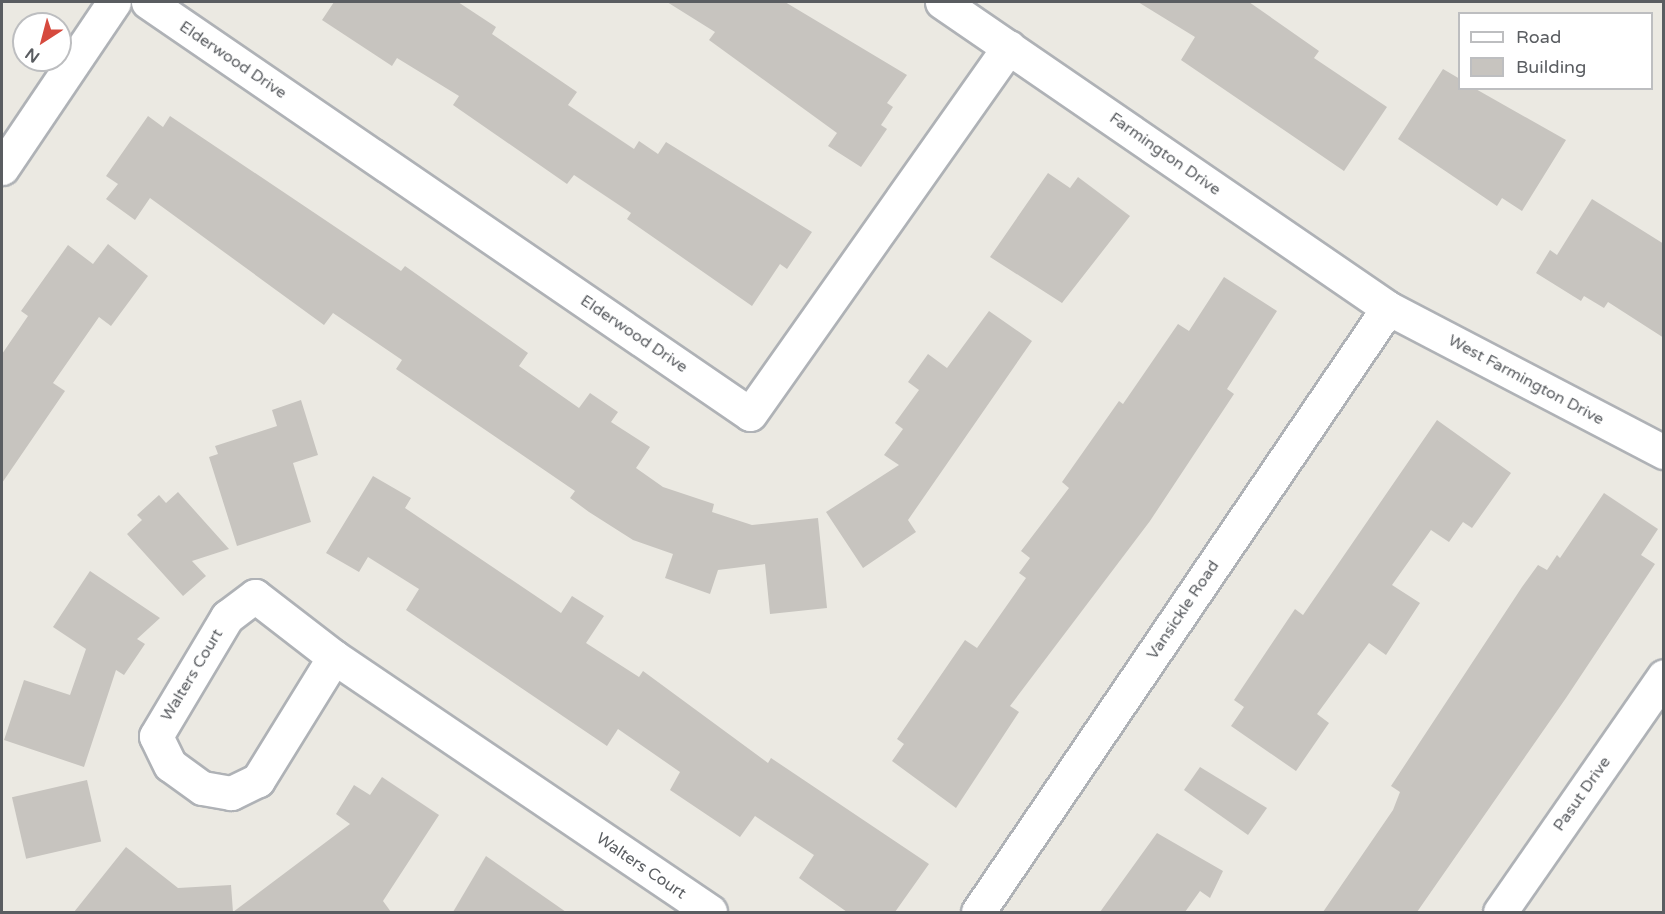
<!DOCTYPE html>
<style>
body{margin:0}
#map{position:relative;width:1665px;height:914px;overflow:hidden;background:#ebe9e2;font-family:"Varela Round",sans-serif}
div>[style]{position:absolute}
.building>*{inset:0;background:#c7c4bf;transform-origin:0 0}
.roads{filter:drop-shadow(2px 0 #afb2b6) drop-shadow(-2px 0 #afb2b6) drop-shadow(0 2px #afb2b6) drop-shadow(0 -2px #afb2b6)}
.minor>*{height:33px;margin:-16.5px;padding:0 16.5px;transform-origin:16.5px;border-radius:16.5px;background:#fff}
span{translate:-50% -50%;white-space:nowrap;text-align:center;line-height:1.15;-webkit-text-stroke:6px #fff;paint-order:stroke}
.street-label{font-size:16px;color:#5a5d61}
.frame{position:absolute;inset:0;border:3px solid #5a5d61;pointer-events:none}
.legend{position:absolute;left:1458px;top:12px;width:195px;height:78px;box-sizing:border-box;background:#fff;border:2px solid #bdbec0;margin:0;padding:8px 10px;list-style:none;font-size:18px;color:#5a5d61}
.legend li{display:flex;align-items:center;gap:12px;height:30px}
.legend b{width:30px;border:2px solid #bdbec0}
.north{position:absolute;left:12px;top:12px;width:60px;height:60px;box-sizing:border-box;background:#fff;border:2px solid #bdbec0;border-radius:50%;rotate:216deg;font-size:16px;font-weight:700;line-height:24px;text-align:center;color:#5a5d61}
.north::after{content:'';display:block;margin:auto;width:21px;height:27px;background:#d64a3e;clip-path:polygon(50% 0,100% 100%,50% 72%,0 100%)}
</style>
<div id="map">
<div class="building">
<i style="clip-path:polygon(334px 2px,458px 2px,496px 27px,492px 34px,577px 92px,568px 105px,634px 149px,639px 141px,658px 154px,666px 142px,812px 232px,787px 269px,780px 264px,752px 306px,627px 219px,631px 213px,574px 175px,567px 184px,453px 105px,459px 96px,397px 58px,392px 66px,322px 20px)"></i>
<i style="clip-path:polygon(667px 2px,785px 2px,907px 75px,887px 103px,893px 107px,881px 125px,887px 129px,861px 167px,828px 146px,837px 133px,709px 40px,715px 32px)"></i>
<i style="clip-path:polygon(1138px 2px,1249px 2px,1319px 51px,1314px 58px,1387px 107px,1344px 171px,1181px 60px,1195px 37px)"></i>
<i style="clip-path:polygon(1443px 69px,1460px 79px,1460px 88px,1474px 88px,1566px 140px,1522px 211px,1502px 198px,1497px 206px,1398px 139px)"></i>
<i style="clip-path:polygon(148px 116px,163px 127px,170px 116px,401px 271px,405px 266px,528px 353px,519px 366px,579px 408px,590px 393px,618px 412px,611px 422px,650px 447px,636px 468px,663px 487px,714px 504px,712px 512px,752px 525px,818px 518px,827px 608px,770px 614px,765px 564px,718px 570px,710px 594px,665px 578px,673px 554px,633px 540px,589px 512px,570px 498px,575px 491px,396px 369px,402px 360px,333px 313px,324px 325px,150px 198px,135px 220px,106px 199px,118px 184px,106px 176px)"></i>
<i style="clip-path:polygon(1048px 173px,1070px 188px,1078px 177px,1130px 216px,1062px 303px,990px 257px)"></i>
<i style="clip-path:polygon(1592px 199px,1664px 244px,1664px 338px,1608px 302px,1604px 308px,1584px 296px,1581px 301px,1536px 273px,1550px 250px,1557px 255px)"></i>
<i style="clip-path:polygon(108px 244px,148px 276px,111px 326px,99px 317px,53px 383px,65px 391px,2px 483px,2px 354px,28px 316px,21px 311px,68px 245px,93px 264px)"></i>
<i style="clip-path:polygon(1224px 277px,1277px 311px,1227px 389px,1234px 394px,1150px 521px,1010px 706px,1019px 712px,956px 808px,892px 761px,904px 744px,897px 739px,965px 640px,977px 648px,1026px 578px,1019px 573px,1030px 558px,1021px 551px,1069px 488px,1062px 482px,1119px 401px,1123px 404px,1178px 324px,1189px 331px)"></i>
<i style="clip-path:polygon(989px 311px,1032px 341px,908px 520px,916px 532px,863px 568px,826px 512px,899px 465px,884px 455px,903px 429px,895px 423px,919px 390px,908px 382px,928px 354px,947px 368px)"></i>
<i style="clip-path:polygon(301px 400px,318px 455px,293px 463px,311px 522px,237px 546px,209px 457px,218px 454px,215px 446px,277px 426px,272px 410px)"></i>
<i style="clip-path:polygon(1437px 420px,1511px 473px,1472px 528px,1463px 522px,1449px 542px,1431px 530px,1392px 585px,1420px 603px,1386px 655px,1369px 643px,1317px 714px,1329px 723px,1296px 771px,1231px 726px,1244px 707px,1234px 700px,1295px 609px,1303px 615px)"></i>
<i style="clip-path:polygon(373px 476px,411px 498px,405px 508px,561px 613px,572px 596px,604px 616px,586px 643px,639px 677px,643px 671px,768px 763px,771px 758px,929px 864px,895px 912px,847px 912px,799px 878px,814px 855px,755px 816px,740px 837px,670px 790px,680px 772px,618px 729px,607px 746px,406px 610px,419px 589px,368px 557px,359px 572px,326px 553px)"></i>
<i style="clip-path:polygon(178px 492px,229px 549px,192px 561px,206px 576px,183px 596px,127px 534px,142px 520px,137px 515px,159px 495px,166px 503px)"></i>
<i style="clip-path:polygon(1604px 493px,1658px 529px,1641px 555px,1655px 564px,1566px 698px,1417px 912px,1323px 912px,1393px 810px,1400px 792px,1391px 786px,1522px 587px,1538px 565px,1547px 570px,1557px 555px,1560px 558px)"></i>
<i style="clip-path:polygon(90px 571px,160px 618px,137px 639px,145px 644px,124px 675px,116px 670px,84px 767px,4px 740px,24px 680px,70px 695px,86px 649px,53px 627px)"></i>
<i style="clip-path:polygon(1200px 767px,1267px 808px,1248px 835px,1184px 790px)"></i>
<i style="clip-path:polygon(382px 777px,439px 815px,383px 901px,391px 912px,233px 912px,350px 824px,336px 814px,354px 785px,370px 795px)"></i>
<i style="left:87px;top:780px;width:63px;height:77px;rotate:77deg"></i>
<i style="clip-path:polygon(1157px 833px,1223px 871px,1210px 898px,1200px 891px,1185px 912px,1100px 912px)"></i>
<i style="clip-path:polygon(126px 847px,178px 888px,231px 885px,233px 912px,74px 912px)"></i>
<i style="clip-path:polygon(486px 856px,566px 912px,453px 912px)"></i>
</div>
<div class="roads">
<div class="minor">
<i style="left:148px;top:2px;width:729px;rotate:34.39deg"></i>
<i style="left:750px;top:414px;width:449px;rotate:-54.8deg"></i>
<i style="left:942px;top:2px;width:541px;rotate:34.45deg"></i>
<i style="left:1388px;top:308px;width:311px;rotate:27.6deg"></i>
<i style="left:2px;top:168px;width:200px;rotate:-56deg"></i>
<i style="left:334px;top:657px;width:145px;rotate:121.7deg"></i>
<i style="left:258px;top:780px;width:30px;rotate:154deg"></i>
<i style="left:231px;top:793px;width:29px;rotate:-170deg"></i>
<i style="left:202px;top:788px;width:39px;rotate:-144deg"></i>
<i style="left:170px;top:765px;width:32px;rotate:-116deg"></i>
<i style="left:156px;top:736px;width:139px;rotate:-59.2deg"></i>
<i style="left:227px;top:617px;width:35px;rotate:-37deg"></i>
<i style="left:255px;top:596px;width:100px;rotate:37.7deg"></i>
<i style="left:334px;top:657px;width:454px;rotate:34.1deg"></i>
<i style="left:978px;top:912px;width:730px;rotate:-55.83deg"></i>
<i style="left:1500px;top:912px;width:287px;rotate:-55.2deg"></i>
</div>
</div>
<div class="street-label">
<span style="left:233px;top:60px;rotate:34deg">Elderwood Drive</span>
<span style="left:1165px;top:154px;rotate:35deg">Farmington Drive</span>
<span style="left:634px;top:334px;rotate:34deg">Elderwood Drive</span>
<span style="left:1526px;top:380px;rotate:28deg">West Farmington Drive</span>
<span style="left:1183px;top:610px;rotate:-56deg">Vansickle Road</span>
<span style="left:192px;top:675px;rotate:-59deg">Walters Court</span>
<span style="left:1582px;top:794px;rotate:-55deg">Pasut Drive</span>
<span style="left:641px;top:866px;rotate:34deg">Walters Court</span>
</div>
<div class="frame"></div>
<ul class="legend">
<li><b style="height:8px;background:#fff"></b>Road</li>
<li><b style="height:16px;background:#c7c4bf"></b>Building</li>
</ul>
<div class="north">N</div>
</div>
